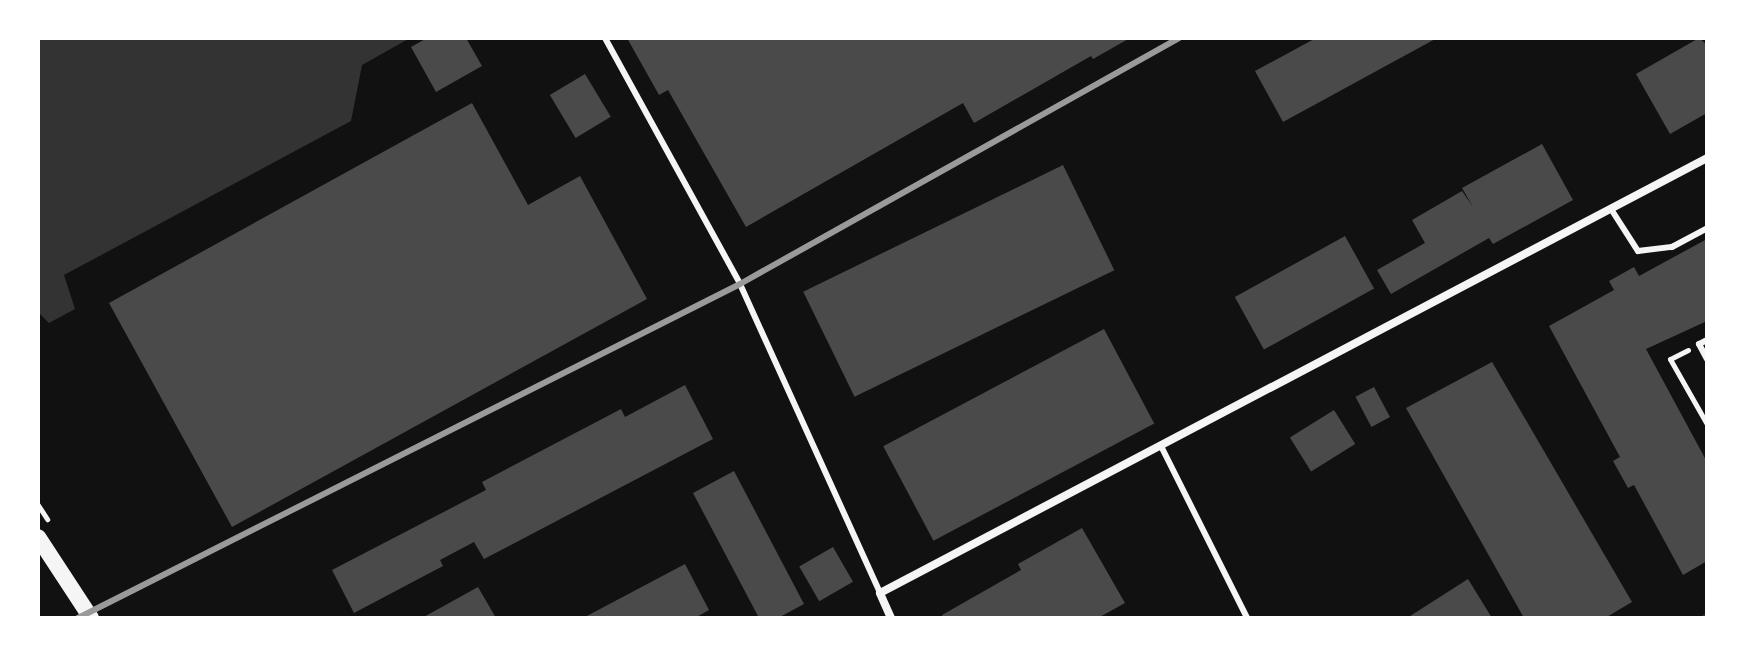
<!DOCTYPE html>
<style>
body{margin:0}
#map{position:relative;width:1745px;height:656px;overflow:hidden;background:#111;font-family:Inter,sans-serif}
div>[style]{position:absolute}
.water>*{inset:0;background:#333}
.stream>*{height:8px;margin:-4px;padding:0 4px;transform-origin:4px;border-radius:4px;background:#333}
.building>*{inset:0;background:#4a4a4a;transform-origin:0 0}
.path>*{height:5px;margin:-2.5px;padding:0 2.5px;transform-origin:2.5px;border-radius:2.5px;background:#f5f5f5}
.service>*{height:6px;margin:-3px;padding:0 3px;transform-origin:3px;border-radius:3px;background:#f5f5f5}
.minor>*{height:8px;margin:-4px;padding:0 4px;transform-origin:4px;border-radius:4px;background:#f5f5f5}
.secondary>*{height:16px;margin:-8px;padding:0 8px;transform-origin:8px;border-radius:8px;background:#f5f5f5}
.rail>*{height:6px;margin:-3px;padding:0 3px;transform-origin:3px;border-radius:3px;background:#9a9a9a}
span{translate:-50% -50%;white-space:nowrap;text-align:center;line-height:1.15;-webkit-text-stroke:7px #fff;paint-order:stroke}
.frame{position:absolute;inset:0;border:40px solid #fff;pointer-events:none}
</style>
<div id="map">
<div class="water">
<i style="clip-path:polygon(38px 38px,410px 38px,362px 65px,351px 121px,64px 275px,75px 309px,49px 323px,38px 312px)"></i>
</div>
<div class="stream">
<i style="left:1706px;top:618px;width:1px"></i>
</div>
<div class="building">
<i style="clip-path:polygon(427px 38px,466px 38px,482px 66px,436px 92px,411px 47px)"></i>
<i style="clip-path:polygon(627px 38px,1130px 38px,1093px 59px,1091px 56px,974px 123px,963px 103px,746px 227px,668px 90px,659px 95px)"></i>
<i style="clip-path:polygon(1316px 38px,1437px 38px,1283px 122px,1255px 71px)"></i>
<i style="clip-path:polygon(1699px 38px,1707px 45px,1707px 113px,1670px 134px,1636px 74px)"></i>
<i style="left:585px;top:74px;width:50px;height:41px;rotate:59deg"></i>
<i style="clip-path:polygon(472px 103px,528px 205px,580px 176px,647px 299px,232px 527px,109px 303px)"></i>
<i style="clip-path:polygon(1542px 144px,1573px 200px,1493px 244px,1489px 238px,1391px 294px,1377px 270px,1425px 243px,1412px 220px,1462px 191px,1473px 207px,1462px 188px)"></i>
<i style="left:1063px;top:165px;width:117px;height:289px;rotate:64deg"></i>
<i style="left:1345px;top:236px;width:60px;height:126px;rotate:61deg"></i>
<i style="clip-path:polygon(1707px 239px,1707px 321px,1646px 349px,1707px 462px,1707px 561px,1683px 575px,1634px 485px,1628px 488px,1613px 461px,1620px 457px,1549px 326px,1614px 290px,1609px 281px,1634px 267px,1639px 276px)"></i>
<i style="left:1104px;top:329px;width:107px;height:250px;rotate:62deg"></i>
<i style="clip-path:polygon(1492px 362px,1632px 602px,1605px 618px,1524px 618px,1406px 408px)"></i>
<i style="clip-path:polygon(685px 385px,713px 439px,484px 559px,474px 542px,440px 560px,443px 566px,354px 613px,332px 570px,486px 490px,482px 482px,621px 409px,625px 417px)"></i>
<i style="left:1374px;top:387px;width:34px;height:21px;rotate:62deg"></i>
<i style="left:1334px;top:410px;width:40px;height:52px;rotate:58deg"></i>
<i style="clip-path:polygon(734px 471px,804px 604px,778px 618px,759px 618px,693px 493px)"></i>
<i style="clip-path:polygon(1082px 528px,1125px 603px,1098px 618px,943px 618px,942px 615px,1021px 570px,1018px 564px)"></i>
<i style="left:833px;top:547px;width:40px;height:39px;rotate:60deg"></i>
<i style="clip-path:polygon(685px 564px,709px 610px,695px 618px,583px 618px)"></i>
<i style="clip-path:polygon(1468px 579px,1492px 618px,1407px 618px)"></i>
<i style="clip-path:polygon(478px 587px,496px 618px,422px 618px)"></i>
</div>
<div class="path">
<i style="left:1688px;top:350px;width:20px;rotate:153deg"></i>
<i style="left:1670px;top:359px;width:75px;rotate:60.4deg"></i>
<i style="left:38px;top:505px;width:17px;rotate:57deg"></i>
</div>
<div class="service">
<i style="left:605px;top:38px;width:281px;rotate:61.2deg"></i>
<i style="left:740px;top:284px;width:339px;rotate:65.6deg"></i>
<i style="left:1611px;top:209px;width:50px;rotate:57.3deg"></i>
<i style="left:1638px;top:251px;width:34px;rotate:-7deg"></i>
<i style="left:1672px;top:247px;width:40px;rotate:-28deg"></i>
<i style="left:1707px;top:340px;width:9px;rotate:153deg"></i>
<i style="left:1699px;top:344px;width:17px;rotate:62deg"></i>
<i style="left:1161px;top:446px;width:192px;rotate:63.4deg"></i>
</div>
<div class="minor">
<i style="left:891px;top:618px;width:27px;rotate:-114deg"></i>
<i style="left:880px;top:593px;width:934px;rotate:-27.74deg"></i>
</div>
<div class="secondary">
<i style="left:38px;top:537px;width:97px;rotate:56.8deg"></i>
</div>
<div class="rail">
<i style="left:78px;top:618px;width:741px;rotate:-26.77deg"></i>
<i style="left:740px;top:284px;width:503px;rotate:-29.26deg"></i>
</div>
<div class="frame"></div>
</div>
